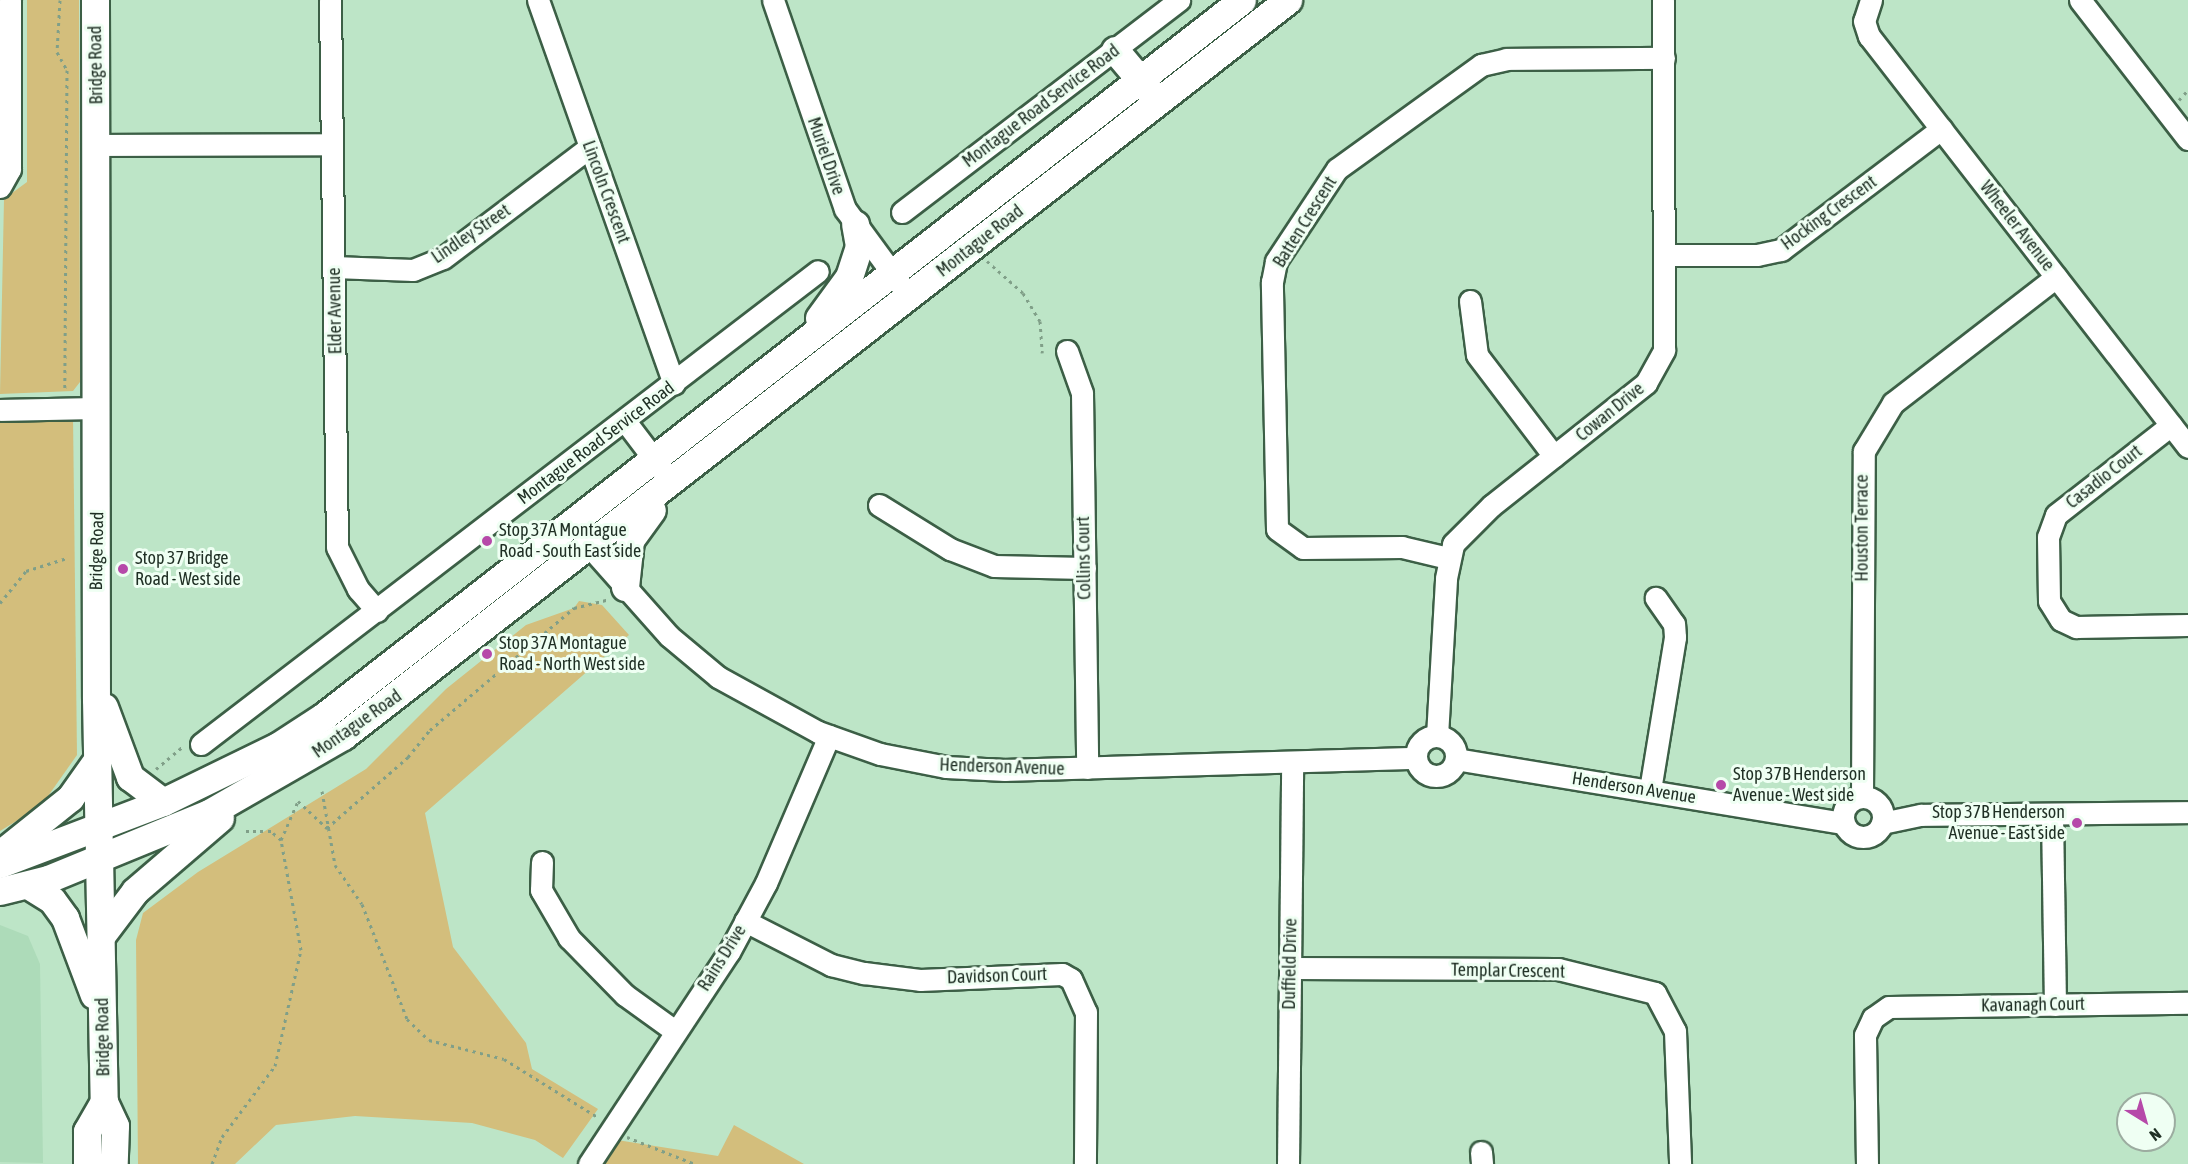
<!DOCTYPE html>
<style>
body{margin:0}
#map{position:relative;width:2188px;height:1164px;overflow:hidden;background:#bde5c7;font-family:"Asap Condensed",sans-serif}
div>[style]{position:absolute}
.built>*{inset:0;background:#addbb9}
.green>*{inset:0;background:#d3be7c}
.path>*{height:3px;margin-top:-1.5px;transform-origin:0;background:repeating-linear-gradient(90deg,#809f88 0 3px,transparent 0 7.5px)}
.roads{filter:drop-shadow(2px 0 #3c5f46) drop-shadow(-2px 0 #3c5f46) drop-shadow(0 2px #3c5f46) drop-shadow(0 -2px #3c5f46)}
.minor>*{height:21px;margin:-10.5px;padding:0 10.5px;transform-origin:10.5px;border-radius:10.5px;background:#fff}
.minor>.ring{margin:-10.5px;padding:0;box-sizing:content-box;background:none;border:21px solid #fff;border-radius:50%}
.major>*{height:27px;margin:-13.5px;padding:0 13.5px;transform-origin:13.5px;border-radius:13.5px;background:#fff}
.dots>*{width:16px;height:16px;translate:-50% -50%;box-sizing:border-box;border:3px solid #effff3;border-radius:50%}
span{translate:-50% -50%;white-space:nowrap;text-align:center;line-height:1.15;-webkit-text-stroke:6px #effff3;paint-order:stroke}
.street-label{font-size:18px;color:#1f2f24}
.poi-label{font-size:18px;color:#1f2f24}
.left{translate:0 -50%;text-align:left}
.right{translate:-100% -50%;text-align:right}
.north{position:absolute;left:2116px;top:1092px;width:60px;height:60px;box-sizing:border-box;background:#effff3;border:2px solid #9caca0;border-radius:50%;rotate:143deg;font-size:16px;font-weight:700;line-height:24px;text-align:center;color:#1f2f24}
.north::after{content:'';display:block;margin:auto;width:21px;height:27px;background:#b649a9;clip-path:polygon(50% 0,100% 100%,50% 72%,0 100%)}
</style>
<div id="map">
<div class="built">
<i style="clip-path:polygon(0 925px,28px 936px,40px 964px,43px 1163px,0 1162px)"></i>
</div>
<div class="green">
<i style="clip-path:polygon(27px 0,79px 0,80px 382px,73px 391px,0 394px,4px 199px,27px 182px)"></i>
<i style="clip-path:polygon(0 416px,73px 416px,77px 755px,41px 806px,0 831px)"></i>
<i style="clip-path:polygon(579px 601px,602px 605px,629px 635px,425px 813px,453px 947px,526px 1043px,532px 1069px,598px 1109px,563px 1158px,535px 1140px,472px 1123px,355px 1116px,276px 1125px,235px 1164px,138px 1164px,136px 940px,143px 913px,198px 872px,366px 769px,446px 689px,526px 625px,574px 608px)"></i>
<i style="clip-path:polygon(734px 1125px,804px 1164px,601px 1164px,617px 1140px,718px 1156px)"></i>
</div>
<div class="path">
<i style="left:60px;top:0;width:52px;rotate:93.3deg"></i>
<i style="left:57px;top:52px;width:21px;rotate:61deg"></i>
<i style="left:67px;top:70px;width:322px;rotate:90.4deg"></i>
<i style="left:2179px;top:100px;width:13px;rotate:-48deg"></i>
<i style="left:987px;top:261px;width:48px;rotate:41.6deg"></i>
<i style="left:1023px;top:293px;width:33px;rotate:59deg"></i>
<i style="left:1040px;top:321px;width:32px;rotate:86deg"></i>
<i style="left:0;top:603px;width:41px;rotate:-50.9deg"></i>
<i style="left:26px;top:571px;width:43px;rotate:-17.6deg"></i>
<i style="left:156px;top:769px;width:35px;rotate:-40deg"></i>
<i style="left:322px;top:791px;width:75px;rotate:80deg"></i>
<i style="left:335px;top:865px;width:47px;rotate:55.3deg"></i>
<i style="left:362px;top:904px;width:123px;rotate:68.6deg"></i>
<i style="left:407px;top:1019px;width:30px;rotate:44deg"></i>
<i style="left:429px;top:1040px;width:77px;rotate:14.2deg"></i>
<i style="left:504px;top:1059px;width:112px;rotate:31.8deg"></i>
<i style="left:281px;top:840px;width:43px;rotate:-66.4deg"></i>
<i style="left:298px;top:801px;width:40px;rotate:43deg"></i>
<i style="left:327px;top:828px;width:108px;rotate:-41.2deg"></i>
<i style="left:408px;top:757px;width:35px;rotate:-51deg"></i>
<i style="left:430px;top:730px;width:189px;rotate:-40.3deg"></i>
<i style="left:574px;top:608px;width:37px;rotate:-14deg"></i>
<i style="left:627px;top:1137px;width:73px;rotate:21.7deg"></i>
<i style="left:212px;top:1164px;width:29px;rotate:-70deg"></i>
<i style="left:222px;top:1137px;width:89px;rotate:-53.3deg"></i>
<i style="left:275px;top:1066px;width:119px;rotate:-77.4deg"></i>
<i style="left:301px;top:950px;width:112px;rotate:-100.3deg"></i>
<i style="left:281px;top:840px;width:13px;rotate:-138deg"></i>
<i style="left:271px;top:831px;width:25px;rotate:180deg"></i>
</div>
<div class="roads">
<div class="minor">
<i style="left:330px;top:0;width:547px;rotate:89.27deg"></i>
<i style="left:337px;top:547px;width:47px;rotate:63.4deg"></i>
<i style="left:358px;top:589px;width:29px;rotate:49deg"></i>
<i style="left:538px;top:0;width:407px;rotate:70.5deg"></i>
<i style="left:773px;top:0;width:221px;rotate:71deg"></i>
<i style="left:845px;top:209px;width:108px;rotate:53.7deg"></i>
<i style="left:1871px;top:0;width:22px;rotate:108deg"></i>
<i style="left:1864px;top:21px;width:16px;rotate:72deg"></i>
<i style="left:1869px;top:36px;width:520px;rotate:52.18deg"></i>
<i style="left:2080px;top:0;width:176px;rotate:52.2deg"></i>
<i style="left:97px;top:145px;width:234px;rotate:-0.2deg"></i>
<i style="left:0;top:187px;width:21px;rotate:-61deg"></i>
<i style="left:10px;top:169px;width:169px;rotate:-90deg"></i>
<i style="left:902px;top:212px;width:349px;rotate:-37.4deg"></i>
<i style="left:1666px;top:255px;width:91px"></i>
<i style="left:1757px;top:255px;width:25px;rotate:-12deg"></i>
<i style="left:1781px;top:250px;width:201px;rotate:-37.1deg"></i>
<i style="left:334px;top:267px;width:79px;rotate:2.2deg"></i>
<i style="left:413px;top:270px;width:32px;rotate:-22deg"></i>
<i style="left:443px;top:258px;width:184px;rotate:-37.1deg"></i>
<i style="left:1470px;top:301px;width:54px;rotate:82.6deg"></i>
<i style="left:1477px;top:355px;width:127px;rotate:52.7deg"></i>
<i style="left:1067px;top:351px;width:45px;rotate:70.3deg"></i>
<i style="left:1082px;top:393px;width:375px;rotate:89.2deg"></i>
<i style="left:0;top:410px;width:98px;rotate:-1.2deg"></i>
<i style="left:625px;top:421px;width:63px;rotate:52.8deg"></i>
<i style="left:2171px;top:425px;width:146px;rotate:142deg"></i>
<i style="left:2056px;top:515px;width:23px;rotate:110deg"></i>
<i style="left:2048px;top:537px;width:64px;rotate:89.1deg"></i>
<i style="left:2049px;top:601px;width:22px;rotate:58deg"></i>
<i style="left:2061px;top:620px;width:17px;rotate:25deg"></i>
<i style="left:2076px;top:627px;width:112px;rotate:-1deg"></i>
<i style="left:879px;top:505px;width:84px;rotate:31.8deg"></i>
<i style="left:950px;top:549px;width:47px;rotate:21.1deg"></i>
<i style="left:994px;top:566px;width:91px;rotate:1.3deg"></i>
<i style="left:590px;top:547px;width:119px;rotate:48.4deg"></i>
<i style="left:669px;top:636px;width:64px;rotate:39.9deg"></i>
<i style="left:718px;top:677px;width:114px;rotate:28.8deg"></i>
<i style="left:818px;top:732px;width:66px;rotate:19.5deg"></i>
<i style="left:880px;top:754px;width:67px;rotate:11.1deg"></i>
<i style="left:946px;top:767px;width:59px;rotate:2.9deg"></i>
<i style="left:1005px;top:770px;width:411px;rotate:-1.7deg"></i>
<i style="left:1448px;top:558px;width:47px;rotate:-166.6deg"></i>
<i style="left:1402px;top:547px;width:99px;rotate:179.4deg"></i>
<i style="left:1303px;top:548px;width:32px;rotate:-144deg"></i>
<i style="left:1277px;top:529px;width:247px;rotate:-91.2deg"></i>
<i style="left:1272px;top:282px;width:21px;rotate:-79deg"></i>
<i style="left:1276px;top:261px;width:110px;rotate:-56.5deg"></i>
<i style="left:1337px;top:169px;width:178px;rotate:-35.8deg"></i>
<i style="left:1481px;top:65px;width:26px;rotate:-13deg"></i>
<i style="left:1506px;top:59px;width:158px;rotate:-0.4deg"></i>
<i style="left:1437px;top:736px;width:158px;rotate:-86.7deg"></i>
<i style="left:1446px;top:578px;width:35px;rotate:-78deg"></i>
<i style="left:1453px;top:544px;width:54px;rotate:-45deg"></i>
<i style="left:1491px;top:506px;width:198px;rotate:-38.4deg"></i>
<i style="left:1646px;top:383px;width:38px;rotate:-61deg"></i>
<i style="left:1664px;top:350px;width:350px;rotate:-90.2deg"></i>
<i class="ring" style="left:1416px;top:736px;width:19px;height:19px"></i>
<i style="left:201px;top:744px;width:777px;rotate:-37.47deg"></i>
<i style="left:1456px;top:759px;width:393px;rotate:9.4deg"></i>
<i style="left:1650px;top:790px;width:155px;rotate:-80.7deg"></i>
<i style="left:1675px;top:637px;width:13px;rotate:-94deg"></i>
<i style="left:1674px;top:624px;width:32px;rotate:-125deg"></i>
<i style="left:1862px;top:796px;width:345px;rotate:-89.7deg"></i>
<i style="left:1864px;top:451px;width:56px;rotate:-58.9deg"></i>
<i style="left:1893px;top:403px;width:206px;rotate:-37.7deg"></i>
<i class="ring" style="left:1843px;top:797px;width:19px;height:19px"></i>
<i style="left:2052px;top:815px;width:190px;rotate:89.1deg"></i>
<i style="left:1882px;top:823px;width:40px;rotate:-12deg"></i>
<i style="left:1921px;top:815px;width:267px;rotate:-0.6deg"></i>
<i style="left:542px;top:862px;width:28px;rotate:92deg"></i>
<i style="left:541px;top:890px;width:56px;rotate:59.7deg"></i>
<i style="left:569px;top:938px;width:80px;rotate:45.5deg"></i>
<i style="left:625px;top:995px;width:62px;rotate:35.8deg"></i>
<i style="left:745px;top:921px;width:97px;rotate:27.1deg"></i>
<i style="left:831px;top:965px;width:34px;rotate:14deg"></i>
<i style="left:864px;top:973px;width:56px;rotate:7.1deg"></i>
<i style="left:920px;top:980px;width:142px;rotate:-2.4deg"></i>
<i style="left:1062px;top:974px;width:10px;rotate:29deg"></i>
<i style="left:1071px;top:979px;width:36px;rotate:66deg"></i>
<i style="left:1086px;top:1012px;width:152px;rotate:90.4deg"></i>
<i style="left:1290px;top:968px;width:268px;rotate:0.2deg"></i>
<i style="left:1558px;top:969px;width:100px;rotate:13.9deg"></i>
<i style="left:1655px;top:993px;width:43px;rotate:62.2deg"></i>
<i style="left:1675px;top:1031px;width:133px;rotate:87.8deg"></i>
<i style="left:1481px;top:1152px;width:12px;rotate:85deg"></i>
<i style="left:589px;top:1164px;width:254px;rotate:-56.6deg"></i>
<i style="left:729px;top:952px;width:78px;rotate:-61.8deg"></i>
<i style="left:766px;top:883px;width:160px;rotate:-66.8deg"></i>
<i style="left:1288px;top:1164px;width:401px;rotate:-89.4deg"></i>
<i style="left:1867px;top:1164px;width:129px;rotate:-90.9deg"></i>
<i style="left:1865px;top:1035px;width:19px;rotate:-65deg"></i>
<i style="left:1873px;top:1018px;width:19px;rotate:-35deg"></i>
<i style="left:1889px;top:1007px;width:299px;rotate:-0.8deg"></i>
</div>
<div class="major">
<i style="left:95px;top:0;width:699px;rotate:89.92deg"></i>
<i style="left:96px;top:699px;width:403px;rotate:88.9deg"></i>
<i style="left:104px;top:1102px;width:26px;rotate:65deg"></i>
<i style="left:115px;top:1126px;width:38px;rotate:92deg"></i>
<i style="left:1115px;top:50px;width:57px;rotate:49.9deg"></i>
<i style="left:819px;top:318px;width:51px;rotate:-53.8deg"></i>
<i style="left:849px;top:277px;width:33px;rotate:-72deg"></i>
<i style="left:859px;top:246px;width:22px;rotate:-100deg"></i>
<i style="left:625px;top:587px;width:47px;rotate:-83.9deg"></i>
<i style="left:630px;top:540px;width:37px;rotate:-54deg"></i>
<i style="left:104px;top:707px;width:75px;rotate:69.6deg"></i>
<i style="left:130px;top:777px;width:41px;rotate:37.1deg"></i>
<i style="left:0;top:854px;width:90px;rotate:-38.7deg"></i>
<i style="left:70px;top:798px;width:47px;rotate:-54.6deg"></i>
<i style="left:0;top:864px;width:174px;rotate:-20.8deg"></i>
<i style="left:163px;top:802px;width:128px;rotate:-26deg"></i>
<i style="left:278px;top:746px;width:55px;rotate:-33.1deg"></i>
<i style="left:324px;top:716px;width:1164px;rotate:-37.95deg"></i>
<i style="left:28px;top:885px;width:28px;rotate:32deg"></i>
<i style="left:52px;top:900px;width:22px;rotate:54deg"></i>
<i style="left:65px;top:918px;width:82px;rotate:69.4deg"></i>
<i style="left:0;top:891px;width:49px;rotate:-14deg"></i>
<i style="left:48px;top:879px;width:174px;rotate:-22.3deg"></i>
<i style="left:209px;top:813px;width:155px;rotate:-29.9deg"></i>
<i style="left:343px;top:736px;width:1198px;rotate:-37.91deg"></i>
<i style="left:101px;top:936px;width:56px;rotate:-52.9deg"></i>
<i style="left:135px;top:891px;width:112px;rotate:-40.7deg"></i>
<i style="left:87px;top:1164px;width:33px;rotate:-90deg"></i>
<i style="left:87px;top:1131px;width:34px;rotate:-60deg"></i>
</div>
</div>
<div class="dots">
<i style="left:487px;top:541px;background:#b649a9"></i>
<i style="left:123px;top:569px;background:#b649a9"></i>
<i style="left:487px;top:654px;background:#b649a9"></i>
<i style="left:1721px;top:785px;background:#b649a9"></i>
<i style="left:2077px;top:823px;background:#b649a9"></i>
</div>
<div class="street-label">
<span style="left:96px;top:65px;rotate:-91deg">Bridge Road</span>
<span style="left:1041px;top:106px;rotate:-37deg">Montague Road Service Road</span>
<span style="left:826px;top:156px;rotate:71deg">Muriel Drive</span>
<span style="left:606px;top:192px;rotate:70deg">Lincoln Crescent</span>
<span style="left:1829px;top:213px;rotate:-36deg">Hocking Crescent</span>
<span style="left:1305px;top:222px;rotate:-58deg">Batten Crescent</span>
<span style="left:2017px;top:226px;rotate:52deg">Wheeler Avenue</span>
<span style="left:471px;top:234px;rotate:-34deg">Lindley Street</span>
<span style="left:980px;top:241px;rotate:-38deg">Montague Road</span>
<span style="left:335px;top:311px;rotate:-91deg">Elder Avenue</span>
<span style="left:1610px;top:412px;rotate:-39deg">Cowan Drive</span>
<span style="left:596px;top:443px;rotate:-37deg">Montague Road Service Road</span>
<span style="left:2104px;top:477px;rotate:-38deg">Casadio Court</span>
<span style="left:1862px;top:528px;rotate:-90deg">Houston Terrace</span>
<span style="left:97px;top:551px;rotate:-89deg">Bridge Road</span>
<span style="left:1084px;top:558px;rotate:-91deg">Collins Court</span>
<span style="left:357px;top:724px;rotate:-35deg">Montague Road</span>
<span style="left:1002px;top:767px;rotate:2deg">Henderson Avenue</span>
<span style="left:1634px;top:788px;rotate:9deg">Henderson Avenue</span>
<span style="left:722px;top:958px;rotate:-58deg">Rains Drive</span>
<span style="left:1290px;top:964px;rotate:-89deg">Duffield Drive</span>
<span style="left:1508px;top:971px;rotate:1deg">Templar Crescent</span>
<span style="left:997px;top:976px;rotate:-2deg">Davidson Court</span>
<span style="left:2033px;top:1005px;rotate:-1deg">Kavanagh Court</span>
<span style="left:103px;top:1037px;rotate:-91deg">Bridge Road</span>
</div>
<div class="poi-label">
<span class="left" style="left:499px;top:541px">Stop 37A Montague<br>Road - South East side</span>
<span class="left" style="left:135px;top:569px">Stop 37 Bridge<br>Road - West side</span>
<span class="left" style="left:499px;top:654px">Stop 37A Montague<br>Road - North West side</span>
<span class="left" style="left:1733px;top:785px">Stop 37B Henderson<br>Avenue - West side</span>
<span class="right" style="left:2065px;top:823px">Stop 37B Henderson<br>Avenue - East side</span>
</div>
<div class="north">N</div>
</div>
